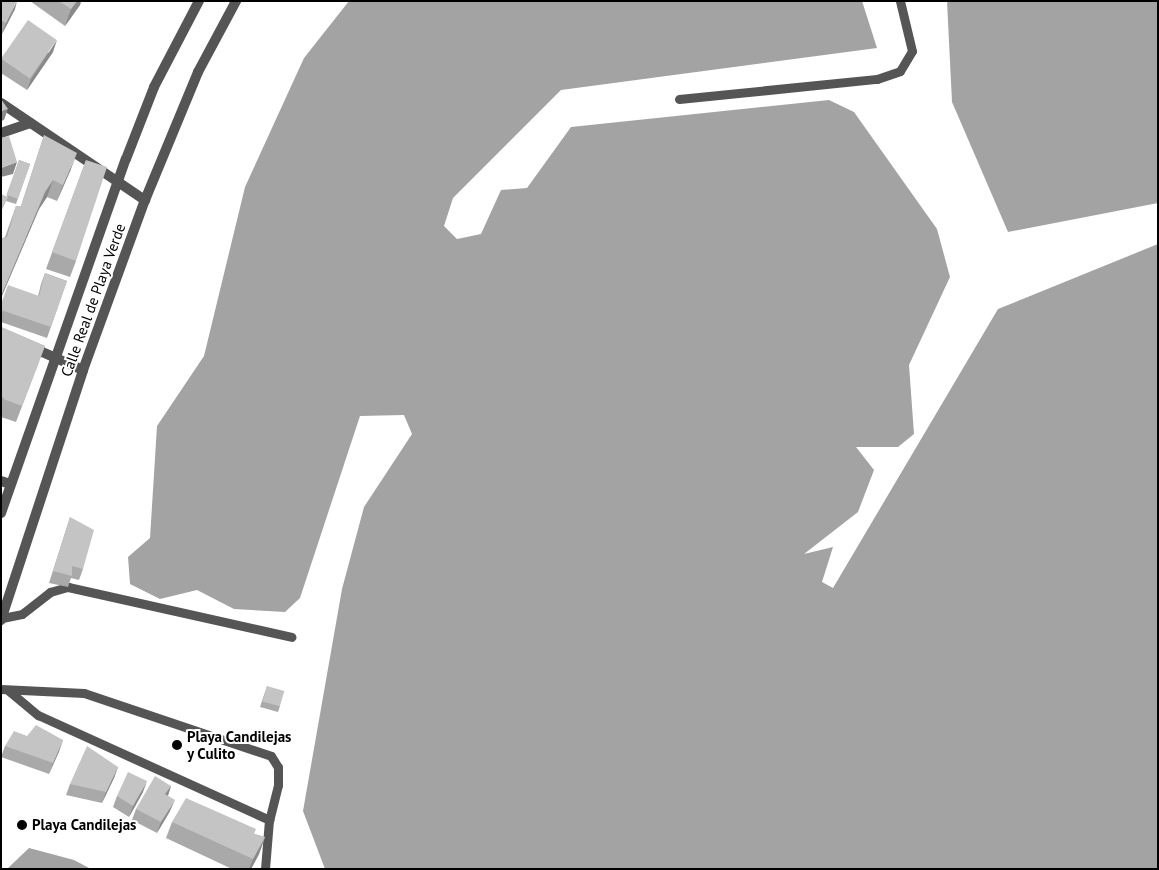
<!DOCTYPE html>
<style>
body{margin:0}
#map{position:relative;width:1159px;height:870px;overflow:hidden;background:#fff;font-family:"PT Sans",sans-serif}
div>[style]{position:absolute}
.water>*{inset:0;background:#a3a3a3}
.service>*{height:9px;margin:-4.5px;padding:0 4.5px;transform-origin:4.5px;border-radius:4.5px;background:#555}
.minor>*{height:10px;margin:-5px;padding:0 5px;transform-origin:5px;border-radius:5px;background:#555}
.tertiary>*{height:10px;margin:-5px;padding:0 5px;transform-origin:5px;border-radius:5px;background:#555}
.wall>*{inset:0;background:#a9a9a9}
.shaded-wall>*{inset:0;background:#898989}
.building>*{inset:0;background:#c4c4c4;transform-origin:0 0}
.dots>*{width:14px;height:14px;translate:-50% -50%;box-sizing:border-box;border:2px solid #fff;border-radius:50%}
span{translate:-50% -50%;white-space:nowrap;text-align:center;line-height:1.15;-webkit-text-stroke:4px #fff;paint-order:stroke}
.street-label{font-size:15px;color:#000}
.poi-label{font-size:15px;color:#000;font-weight:700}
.left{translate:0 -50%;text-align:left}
.frame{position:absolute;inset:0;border:2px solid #000;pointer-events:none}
</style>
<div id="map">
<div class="water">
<i style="clip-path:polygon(349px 1px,862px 1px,877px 48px,561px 90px,453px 198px,444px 226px,457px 239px,481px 234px,501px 190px,527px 188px,571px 127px,829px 100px,854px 112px,937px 229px,950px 277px,909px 365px,914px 434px,898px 447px,856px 447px,874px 470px,858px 512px,804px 554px,833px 547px,822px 582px,833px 588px,998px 309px,1158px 244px,1158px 869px,325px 869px,303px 811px,342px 589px,364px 507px,412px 434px,404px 415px,360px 416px,300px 598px,285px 612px,234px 609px,197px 590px,160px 599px,130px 584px,128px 557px,150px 538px,157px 426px,204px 356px,245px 187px,304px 58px)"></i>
<i style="clip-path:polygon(947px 1px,1158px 1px,1158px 203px,1008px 232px,952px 102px)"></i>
<i style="clip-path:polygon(29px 848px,74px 860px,91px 869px,7px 869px)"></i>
</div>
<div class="service">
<i style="left:679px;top:99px;width:199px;rotate:-5.8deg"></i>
<i style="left:877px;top:79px;width:24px;rotate:-19deg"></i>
<i style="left:900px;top:71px;width:23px;rotate:-59deg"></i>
<i style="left:912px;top:51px;width:51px;rotate:-103.5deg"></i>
<i style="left:2px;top:618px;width:20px;rotate:-11deg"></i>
<i style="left:22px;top:614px;width:36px;rotate:-38deg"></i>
<i style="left:50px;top:592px;width:19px;rotate:-16deg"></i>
<i style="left:68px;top:587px;width:229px;rotate:12.6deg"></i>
<i style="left:1px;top:689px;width:83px;rotate:2.8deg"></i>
<i style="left:84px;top:693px;width:197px;rotate:18.6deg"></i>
<i style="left:271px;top:756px;width:13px;rotate:58deg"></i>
<i style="left:278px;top:767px;width:18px;rotate:90deg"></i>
<i style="left:278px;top:785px;width:36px;rotate:104deg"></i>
<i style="left:269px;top:820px;width:49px;rotate:94.7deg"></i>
<i style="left:9px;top:691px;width:38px;rotate:40deg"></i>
<i style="left:38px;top:715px;width:254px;rotate:24.4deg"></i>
</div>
<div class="minor">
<i style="left:1px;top:103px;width:174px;rotate:34deg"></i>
<i style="left:1px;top:133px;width:31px;rotate:-19deg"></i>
<i style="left:31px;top:347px;width:57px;rotate:23.9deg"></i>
<i style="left:1px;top:481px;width:10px;rotate:17deg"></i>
</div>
<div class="tertiary">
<i style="left:1px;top:513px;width:375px;rotate:-70.6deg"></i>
<i style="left:126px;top:159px;width:77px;rotate:-68.7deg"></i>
<i style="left:154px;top:87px;width:97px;rotate:-62.4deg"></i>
<i style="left:1px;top:620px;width:263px;rotate:-71.8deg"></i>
<i style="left:83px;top:370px;width:181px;rotate:-70deg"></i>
<i style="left:145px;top:200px;width:139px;rotate:-67.5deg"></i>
<i style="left:198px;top:72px;width:81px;rotate:-61.8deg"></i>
</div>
<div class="wall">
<i style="clip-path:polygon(1px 1px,15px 9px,2px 34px,1px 34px)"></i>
<i style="clip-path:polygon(30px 1px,81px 1px,80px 5px,65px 26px)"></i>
<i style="clip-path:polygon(53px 52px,27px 90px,1px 73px,1px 59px)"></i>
<i style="clip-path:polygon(44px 135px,71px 169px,57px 201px,47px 197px,39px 209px,1px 298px,1px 239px,5px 237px,16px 206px,21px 206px)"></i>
<i style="clip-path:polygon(19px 160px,30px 164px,16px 204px,6px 201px,7px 196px)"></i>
<i style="clip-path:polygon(86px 160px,76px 261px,70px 277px,46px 269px)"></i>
<i style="clip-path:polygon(45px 273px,67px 281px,47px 338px,1px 322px,1px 303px,38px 296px,41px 284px)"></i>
<i style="clip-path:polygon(1px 327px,45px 346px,16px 422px,1px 417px)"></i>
<i style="clip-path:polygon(70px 517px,83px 569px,79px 580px,71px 578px,68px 587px,49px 583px)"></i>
<i style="clip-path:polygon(267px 686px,280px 706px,278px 712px,260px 707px)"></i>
<i style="clip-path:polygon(27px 736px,63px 740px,49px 774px,1px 757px,5px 746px)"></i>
<i style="clip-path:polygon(118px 767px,114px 778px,102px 803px,66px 795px,70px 784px)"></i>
<i style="clip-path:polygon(171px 786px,168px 796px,170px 811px,157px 833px,132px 820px,136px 809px)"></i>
<i style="clip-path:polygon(143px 792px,129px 817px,113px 807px,117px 796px)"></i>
<i style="clip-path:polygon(172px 822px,254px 834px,265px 837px,259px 854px,251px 869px,232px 869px,166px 838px)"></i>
</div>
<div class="shaded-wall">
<i style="clip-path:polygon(17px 1px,15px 9px,2px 34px,6px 23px)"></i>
<i style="clip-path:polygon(77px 1px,81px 1px,80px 5px,65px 26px,71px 9px)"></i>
<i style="clip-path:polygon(57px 40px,53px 52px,27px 90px,31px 79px)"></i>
<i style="clip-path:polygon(8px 109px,4px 120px,1px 121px,1px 111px)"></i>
<i style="clip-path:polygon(77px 153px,71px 169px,57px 201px,63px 185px)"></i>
<i style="clip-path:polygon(17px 162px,13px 174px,1px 177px,1px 168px)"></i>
<i style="clip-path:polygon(53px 180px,47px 197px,39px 209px,1px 298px,1px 296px,45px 192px)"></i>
<i style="clip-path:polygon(63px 740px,59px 752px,49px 774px,53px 763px)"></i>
<i style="clip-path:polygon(118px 767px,114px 778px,102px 803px,106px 792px)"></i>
<i style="clip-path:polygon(147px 781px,143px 792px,129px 817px,133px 806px)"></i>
<i style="clip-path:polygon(171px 786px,167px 798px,165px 794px)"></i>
<i style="clip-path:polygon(175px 800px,170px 811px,157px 833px,161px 822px)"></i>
<i style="clip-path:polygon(265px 837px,259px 854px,251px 869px,249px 869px,253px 859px)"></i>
</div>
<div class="building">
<i style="clip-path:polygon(1px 1px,17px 1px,6px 23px,1px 20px)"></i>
<i style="clip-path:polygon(59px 1px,77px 1px,71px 9px)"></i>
<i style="left:28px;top:20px;width:35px;height:47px;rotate:35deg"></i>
<i style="clip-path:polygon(1px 99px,8px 109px,1px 111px)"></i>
<i style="clip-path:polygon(44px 135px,77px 153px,63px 185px,53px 180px,45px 192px,1px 296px,1px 239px,7px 237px,16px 206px,21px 206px)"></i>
<i style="clip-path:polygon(9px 136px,17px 162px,1px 168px,1px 138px)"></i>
<i style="left:19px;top:160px;width:12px;height:37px;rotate:20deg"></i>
<i style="clip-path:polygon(86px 160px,107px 167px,76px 261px,52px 252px)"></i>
<i style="clip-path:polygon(1px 194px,8px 197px,1px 212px)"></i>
<i style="clip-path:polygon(45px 273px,67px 281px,51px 327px,1px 310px,1px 304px,8px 285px,39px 296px)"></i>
<i style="clip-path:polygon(1px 327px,45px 346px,22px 406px,6px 400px,1px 396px)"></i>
<i style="clip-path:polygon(70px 517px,94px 530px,83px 569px,72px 566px,72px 576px,53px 571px)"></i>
<i style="left:267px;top:686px;width:18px;height:16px;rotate:16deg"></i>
<i style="clip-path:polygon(36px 725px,63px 740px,53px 763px,5px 746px,14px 731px,27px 736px)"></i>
<i style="clip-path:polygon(87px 746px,118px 767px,106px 792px,70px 784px)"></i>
<i style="clip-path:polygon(128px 772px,147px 781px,133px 806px,117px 796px)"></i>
<i style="clip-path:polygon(155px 776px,171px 786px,165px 794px,175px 800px,161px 822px,136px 809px)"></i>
<i style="clip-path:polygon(186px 798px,256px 829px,254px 834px,265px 837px,253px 859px,172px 822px)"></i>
</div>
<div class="dots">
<i style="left:177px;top:745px;background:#000"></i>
<i style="left:22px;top:825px;background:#000"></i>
</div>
<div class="street-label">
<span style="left:93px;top:300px;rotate:-70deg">Calle Real de Playa Verde</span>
</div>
<div class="poi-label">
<span class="left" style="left:187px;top:745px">Playa Candilejas<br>y Culito</span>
<span class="left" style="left:32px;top:825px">Playa Candilejas</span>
</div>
<div class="frame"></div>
</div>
